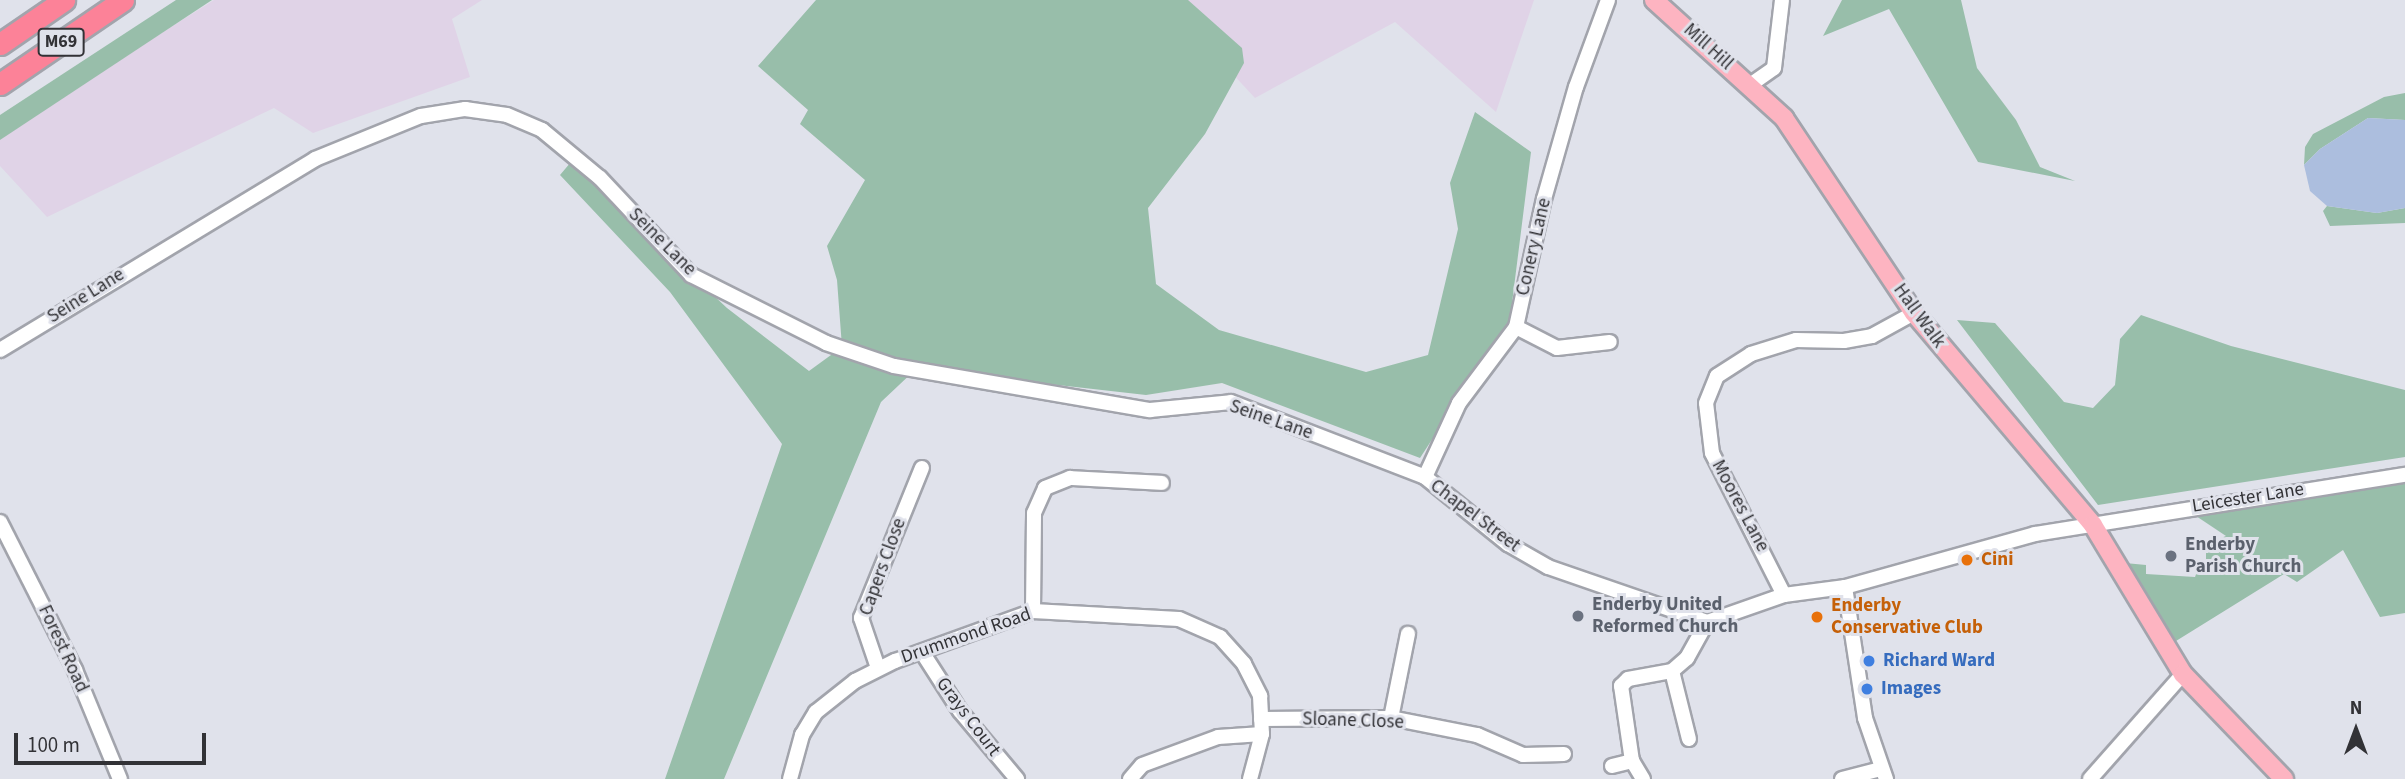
<!DOCTYPE html>
<style>
body{margin:0}
#map{position:relative;width:2405px;height:779px;overflow:hidden;background:#e0e2eb;font-family:"Source Sans 3",sans-serif}
div>[style]{position:absolute}
.industrial>*{inset:0;background:#e0d3e7}
.green>*{inset:0;background:#98beaa}
.water>*{inset:0;background:#acbede}
.roads{filter:drop-shadow(2px 0 #a2a4ac) drop-shadow(-2px 0 #a2a4ac) drop-shadow(0 2px #a2a4ac) drop-shadow(0 -2px #a2a4ac)}
.minor>*{height:14px;margin:-7px;padding:0 7px;transform-origin:7px;border-radius:7px;background:#fff}
.major>*{height:18px;margin:-9px;padding:0 9px;transform-origin:9px;border-radius:9px;background:#fdb4c1}
.highway>*{height:21px;margin:-10.5px;padding:0 10.5px;transform-origin:10.5px;border-radius:10.5px;background:#fc8298}
.dots>*{width:19px;height:19px;translate:-50% -50%;box-sizing:border-box;border:4px solid #e0e2eb;border-radius:50%}
span{translate:-50% -50%;white-space:nowrap;text-align:center;line-height:1.15;-webkit-text-stroke:6px #e0e2eb;paint-order:stroke}
.shield-label span{padding:2px 5px;background:#e0e2eb;border:2px solid;border-radius:5px;-webkit-text-stroke-width:0}
.shield-label{font-size:18px;color:#323236;font-weight:700}
.street-label{font-size:19px;color:#323236}
.worship-label{font-size:19px;color:#5b616d;font-weight:700}
.left{translate:0 -50%;text-align:left}
.food-label{font-size:19px;color:#c56008;font-weight:700}
.shop-label{font-size:19px;color:#366cbe;font-weight:700}
.north{position:absolute;left:2321px;top:695px;width:70px;height:70px;-webkit-text-stroke:5px #e0e2eb;paint-order:stroke;rotate:0deg;font-size:19px;font-weight:700;line-height:28px;text-align:center;color:#323236}
.north::after{content:'';display:block;margin:auto;width:24px;height:32px;background:#323236;clip-path:polygon(50% 0,100% 100%,50% 72%,0 100%)}
.scale{position:absolute;left:14px;top:733px;width:192px;height:32px;box-sizing:border-box;border:4px solid #323236;border-top:0;padding-left:9px;font-size:21px;line-height:24px;white-space:nowrap;color:#323236;-webkit-text-stroke:5px #e0e2eb;paint-order:stroke}
</style>
<div id="map">
<div class="industrial">
<i style="clip-path:polygon(214px 0,482px 0,452px 19px,470px 77px,313px 133px,274px 108px,47px 217px,0 166px,0 135px)"></i>
<i style="clip-path:polygon(1164px 0,1534px 0,1496px 112px,1395px 22px,1255px 98px)"></i>
</div>
<div class="green">
<i style="clip-path:polygon(176px 0,212px 0,0 140px,0 115px)"></i>
<i style="clip-path:polygon(816px 0,1188px 0,1242px 48px,1244px 63px,1205px 134px,1148px 208px,1156px 284px,1219px 330px,1366px 372px,1428px 355px,1458px 229px,1450px 183px,1475px 112px,1531px 152px,1510px 319px,1420px 458px,1222px 383px,1146px 395px,916px 369px,881px 402px,724px 779px,665px 779px,782px 444px,670px 292px,560px 175px,571px 162px,727px 308px,809px 371px,842px 347px,837px 280px,827px 246px,865px 180px,800px 124px,808px 110px,758px 66px)"></i>
<i style="clip-path:polygon(1842px 0,1961px 0,1977px 68px,2016px 120px,2040px 167px,2075px 181px,1978px 162px,1889px 9px,1823px 36px)"></i>
<i style="clip-path:polygon(2405px 93px,2405px 120px,2368px 118px,2320px 149px,2304px 165px,2305px 147px,2313px 134px,2384px 97px)"></i>
<i style="clip-path:polygon(2327px 206px,2377px 213px,2405px 208px,2405px 223px,2330px 226px,2323px 211px)"></i>
<i style="clip-path:polygon(2141px 315px,2231px 346px,2405px 390px,2405px 457px,2098px 505px,1957px 320px,1995px 323px,2064px 402px,2093px 408px,2115px 385px,2120px 339px)"></i>
<i style="clip-path:polygon(2405px 483px,2405px 613px,2380px 617px,2343px 550px,2297px 582px,2284px 574px,2176px 641px,2125px 563px,2146px 565px,2146px 574px,2195px 577px,2198px 569px,2206px 570px,2206px 544px,2226px 536px,2193px 514px)"></i>
</div>
<div class="water">
<i style="clip-path:polygon(2368px 118px,2405px 120px,2405px 208px,2377px 213px,2327px 206px,2310px 191px,2304px 165px,2320px 149px)"></i>
</div>
<div class="roads">
<div class="minor">
<i style="left:1750px;top:85px;width:29px;rotate:-35deg"></i>
<i style="left:1774px;top:68px;width:68px;rotate:-83.3deg"></i>
<i style="left:1516px;top:327px;width:46px;rotate:27.1deg"></i>
<i style="left:1557px;top:348px;width:53px;rotate:-6.5deg"></i>
<i style="left:0;top:350px;width:368px;rotate:-31.2deg"></i>
<i style="left:315px;top:159px;width:114px;rotate:-22.1deg"></i>
<i style="left:421px;top:116px;width:45px;rotate:-9deg"></i>
<i style="left:465px;top:109px;width:42px;rotate:8.1deg"></i>
<i style="left:507px;top:115px;width:38px;rotate:23deg"></i>
<i style="left:542px;top:130px;width:75px;rotate:39.6deg"></i>
<i style="left:600px;top:178px;width:133px;rotate:46.8deg"></i>
<i style="left:691px;top:275px;width:151px;rotate:26.7deg"></i>
<i style="left:826px;top:343px;width:72px;rotate:18.7deg"></i>
<i style="left:894px;top:366px;width:260px;rotate:9.8deg"></i>
<i style="left:1150px;top:410px;width:81px;rotate:-5.6deg"></i>
<i style="left:1231px;top:402px;width:208px;rotate:21.1deg"></i>
<i style="left:1425px;top:477px;width:107px;rotate:38.9deg"></i>
<i style="left:1508px;top:544px;width:46px;rotate:29.9deg"></i>
<i style="left:1548px;top:567px;width:168px;rotate:19.1deg"></i>
<i style="left:1707px;top:622px;width:82px;rotate:-19.3deg"></i>
<i style="left:1784px;top:595px;width:62px;rotate:-7.5deg"></i>
<i style="left:1845px;top:587px;width:197px;rotate:-15.6deg"></i>
<i style="left:2035px;top:534px;width:375px;rotate:-9.1deg"></i>
<i style="left:1425px;top:477px;width:81px;rotate:-65.3deg"></i>
<i style="left:1459px;top:403px;width:95px;rotate:-53.1deg"></i>
<i style="left:1516px;top:327px;width:131px;rotate:-77.7deg"></i>
<i style="left:1544px;top:199px;width:116px;rotate:-74.1deg"></i>
<i style="left:1576px;top:87px;width:93px;rotate:-69.8deg"></i>
<i style="left:0;top:522px;width:166px;rotate:63.1deg"></i>
<i style="left:75px;top:670px;width:118px;rotate:67.6deg"></i>
<i style="left:1845px;top:587px;width:133px;rotate:81.3deg"></i>
<i style="left:1865px;top:718px;width:65px;rotate:71deg"></i>
<i style="left:1784px;top:595px;width:159px;rotate:-116.9deg"></i>
<i style="left:1712px;top:453px;width:50px;rotate:-96.8deg"></i>
<i style="left:1706px;top:403px;width:29px;rotate:-68deg"></i>
<i style="left:1717px;top:376px;width:40px;rotate:-32.9deg"></i>
<i style="left:1751px;top:354px;width:47px;rotate:-17.3deg"></i>
<i style="left:1796px;top:340px;width:48px;rotate:1.2deg"></i>
<i style="left:1844px;top:341px;width:28px;rotate:-10deg"></i>
<i style="left:1872px;top:336px;width:48px;rotate:-28.7deg"></i>
<i style="left:1033px;top:611px;width:98px;rotate:-89.4deg"></i>
<i style="left:1034px;top:513px;width:27px;rotate:-66deg"></i>
<i style="left:1045px;top:488px;width:27px;rotate:-22deg"></i>
<i style="left:1070px;top:478px;width:92px;rotate:3.1deg"></i>
<i style="left:922px;top:652px;width:70px;rotate:57.2deg"></i>
<i style="left:960px;top:711px;width:89px;rotate:50deg"></i>
<i style="left:878px;top:668px;width:53px;rotate:-108.8deg"></i>
<i style="left:861px;top:618px;width:162px;rotate:-67.9deg"></i>
<i style="left:1672px;top:671px;width:70px;rotate:76deg"></i>
<i style="left:1672px;top:671px;width:20px;rotate:-41deg"></i>
<i style="left:1687px;top:658px;width:41px;rotate:-60.9deg"></i>
<i style="left:1391px;top:718px;width:86px;rotate:-78.6deg"></i>
<i style="left:1261px;top:719px;width:130px;rotate:-0.4deg"></i>
<i style="left:1391px;top:718px;width:88px;rotate:11.2deg"></i>
<i style="left:1477px;top:735px;width:50px;rotate:23.5deg"></i>
<i style="left:1523px;top:755px;width:41px;rotate:-1.4deg"></i>
<i style="left:1612px;top:766px;width:21px;rotate:-14deg"></i>
<i style="left:790px;top:779px;width:46px;rotate:-74.7deg"></i>
<i style="left:802px;top:735px;width:27px;rotate:-59deg"></i>
<i style="left:816px;top:712px;width:50px;rotate:-38.5deg"></i>
<i style="left:855px;top:681px;width:45px;rotate:-26.6deg"></i>
<i style="left:895px;top:661px;width:147px;rotate:-19.9deg"></i>
<i style="left:1033px;top:611px;width:146px;rotate:3.1deg"></i>
<i style="left:1179px;top:619px;width:45px;rotate:23.7deg"></i>
<i style="left:1220px;top:637px;width:36px;rotate:48deg"></i>
<i style="left:1244px;top:664px;width:36px;rotate:63deg"></i>
<i style="left:1260px;top:696px;width:38px;rotate:87deg"></i>
<i style="left:1262px;top:734px;width:47px;rotate:104.9deg"></i>
<i style="left:1130px;top:779px;width:18px;rotate:-49deg"></i>
<i style="left:1142px;top:765px;width:81px;rotate:-20.2deg"></i>
<i style="left:1218px;top:737px;width:44px;rotate:-3.9deg"></i>
<i style="left:1643px;top:779px;width:21px;rotate:-121deg"></i>
<i style="left:1632px;top:761px;width:76px;rotate:-98.3deg"></i>
<i style="left:1621px;top:686px;width:10px;rotate:-45deg"></i>
<i style="left:1628px;top:679px;width:45px;rotate:-10.3deg"></i>
<i style="left:1842px;top:779px;width:40px;rotate:-14.4deg"></i>
<i style="left:2090px;top:779px;width:140px;rotate:-48.5deg"></i>
</div>
<div class="major">
<i style="left:1654px;top:0;width:176px;rotate:42.2deg"></i>
<i style="left:1784px;top:118px;width:234px;rotate:56.3deg"></i>
<i style="left:1914px;top:313px;width:277px;rotate:49.8deg"></i>
<i style="left:2093px;top:525px;width:174px;rotate:58.9deg"></i>
<i style="left:2183px;top:674px;width:146px;rotate:46.1deg"></i>
</div>
<div class="highway">
<i style="left:0;top:44px;width:78px;rotate:-34.5deg"></i>
<i style="left:0;top:84px;width:149px;rotate:-34.3deg"></i>
</div>
</div>
<div class="dots">
<i style="left:2171px;top:556px;background:#6b7280"></i>
<i style="left:1967px;top:560px;background:#e8710a"></i>
<i style="left:1578px;top:616px;background:#6b7280"></i>
<i style="left:1817px;top:617px;background:#e8710a"></i>
<i style="left:1869px;top:661px;background:#3f7fe0"></i>
<i style="left:1867px;top:689px;background:#3f7fe0"></i>
</div>
<div class="shield-label">
<span style="left:61px;top:42px">M69</span>
</div>
<div class="street-label">
<span style="left:1708px;top:47px;rotate:42deg">Mill Hill</span>
<span style="left:662px;top:242px;rotate:45deg">Seine Lane</span>
<span style="left:1534px;top:247px;rotate:-77deg">Conery Lane</span>
<span style="left:86px;top:296px;rotate:-32deg">Seine Lane</span>
<span style="left:1919px;top:316px;rotate:54deg">Hall Walk</span>
<span style="left:1271px;top:420px;rotate:19deg">Seine Lane</span>
<span style="left:2248px;top:498px;rotate:-9deg">Leicester Lane</span>
<span style="left:1740px;top:506px;rotate:62deg">Moores Lane</span>
<span style="left:1475px;top:516px;rotate:37deg">Chapel Street</span>
<span style="left:883px;top:567px;rotate:-70deg">Capers Close</span>
<span style="left:966px;top:636px;rotate:-19deg">Drummond Road</span>
<span style="left:63px;top:649px;rotate:65deg">Forest Road</span>
<span style="left:968px;top:717px;rotate:53deg">Grays Court</span>
<span style="left:1353px;top:721px;rotate:2deg">Sloane Close</span>
</div>
<div class="worship-label">
<span class="left" style="left:2185px;top:556px">Enderby<br>Parish Church</span>
<span class="left" style="left:1592px;top:616px">Enderby United<br>Reformed Church</span>
</div>
<div class="food-label">
<span class="left" style="left:1981px;top:560px">Cini</span>
<span class="left" style="left:1831px;top:617px">Enderby<br>Conservative Club</span>
</div>
<div class="shop-label">
<span class="left" style="left:1883px;top:661px">Richard Ward</span>
<span class="left" style="left:1881px;top:689px">Images</span>
</div>
<div class="north">N</div>
<div class="scale">100 m</div>
</div>
